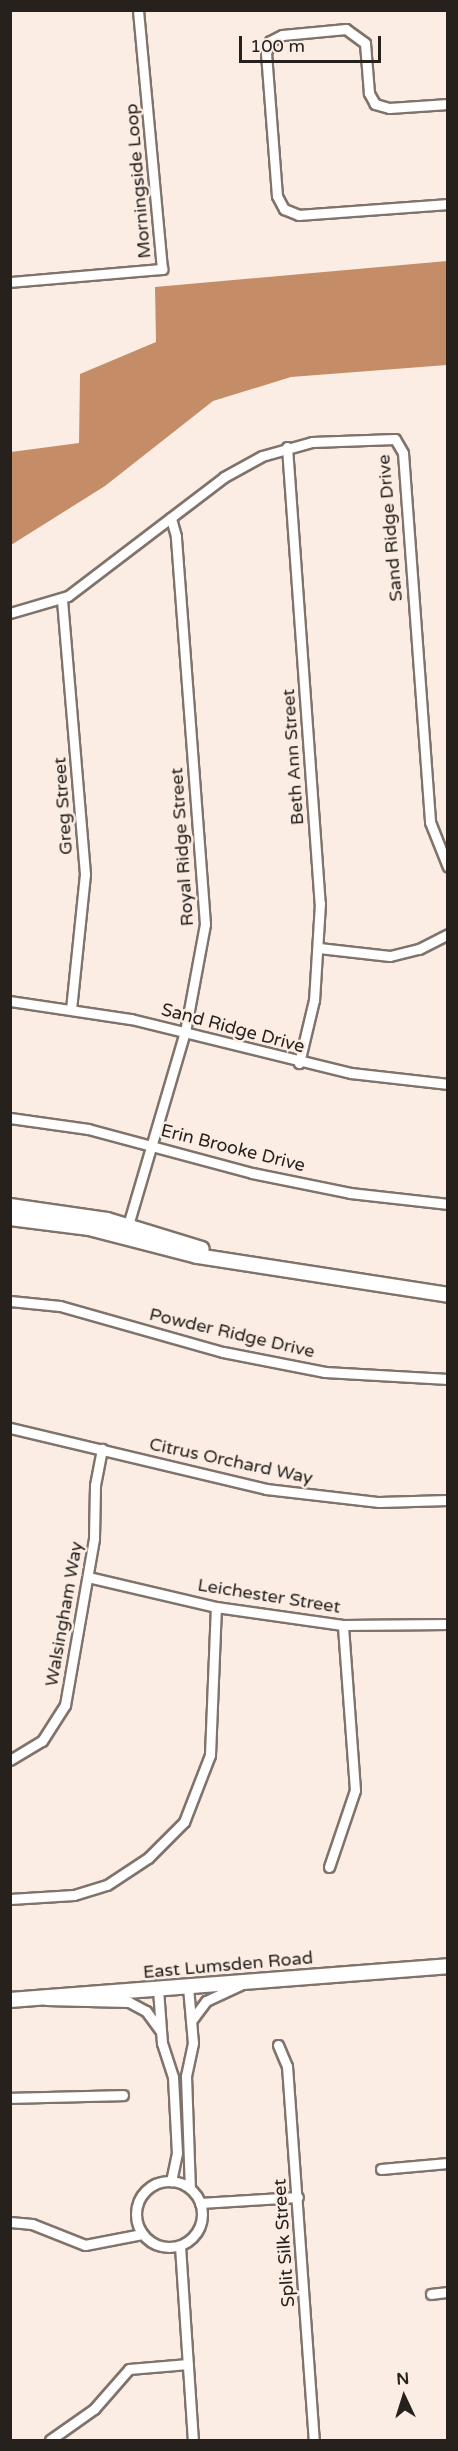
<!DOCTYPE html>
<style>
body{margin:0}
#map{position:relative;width:458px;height:2451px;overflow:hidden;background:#fbede4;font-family:"Varela Round",sans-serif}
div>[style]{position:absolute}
.water>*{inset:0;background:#c58d67}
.roads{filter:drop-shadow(2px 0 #7f736b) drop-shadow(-2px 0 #7f736b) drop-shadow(0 2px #7f736b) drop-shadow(0 -2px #7f736b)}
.street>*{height:9px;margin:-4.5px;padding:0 4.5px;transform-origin:4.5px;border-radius:4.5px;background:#fff}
.street>.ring{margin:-4.5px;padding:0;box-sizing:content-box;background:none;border:9px solid #fff;border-radius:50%}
.secondary>*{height:14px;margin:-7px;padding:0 7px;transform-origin:7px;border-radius:7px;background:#fff}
span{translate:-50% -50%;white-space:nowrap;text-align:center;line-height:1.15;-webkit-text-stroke:5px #fbede4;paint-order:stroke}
.street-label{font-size:18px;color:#26211d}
.frame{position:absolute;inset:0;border:12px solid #26211d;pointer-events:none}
.north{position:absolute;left:374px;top:2367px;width:60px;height:60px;-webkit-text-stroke:4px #fbede4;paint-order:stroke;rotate:356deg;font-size:16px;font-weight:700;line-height:24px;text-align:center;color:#26211d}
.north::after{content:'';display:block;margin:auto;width:21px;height:27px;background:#26211d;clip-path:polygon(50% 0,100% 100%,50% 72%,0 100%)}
.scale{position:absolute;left:239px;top:36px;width:142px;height:27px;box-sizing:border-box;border:3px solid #26211d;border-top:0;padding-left:8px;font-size:18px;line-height:21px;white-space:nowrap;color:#26211d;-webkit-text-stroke:4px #fbede4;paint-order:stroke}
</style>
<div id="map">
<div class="water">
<i style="clip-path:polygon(447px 261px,447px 365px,291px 377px,213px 401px,105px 486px,11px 545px,11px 452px,79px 443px,80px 374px,156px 342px,155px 287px)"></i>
</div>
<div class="roads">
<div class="street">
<i style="left:448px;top:104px;width:59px;rotate:176.1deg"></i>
<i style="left:389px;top:108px;width:15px;rotate:-164deg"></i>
<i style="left:375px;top:104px;width:13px;rotate:-119deg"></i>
<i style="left:369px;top:93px;width:50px;rotate:-94.6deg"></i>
<i style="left:365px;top:43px;width:24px;rotate:-144deg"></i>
<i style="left:346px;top:29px;width:64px;rotate:174.6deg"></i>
<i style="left:282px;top:35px;width:13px;rotate:153deg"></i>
<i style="left:270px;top:41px;width:13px;rotate:108deg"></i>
<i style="left:266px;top:53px;width:143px;rotate:85.6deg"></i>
<i style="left:277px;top:196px;width:15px;rotate:62deg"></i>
<i style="left:284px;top:209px;width:16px;rotate:22deg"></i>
<i style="left:299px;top:215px;width:149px;rotate:-4.2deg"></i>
<i style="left:10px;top:282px;width:153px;rotate:-4.9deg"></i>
<i style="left:162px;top:269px;width:260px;rotate:-95.3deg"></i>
<i style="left:287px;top:447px;width:457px;rotate:85.9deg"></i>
<i style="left:320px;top:903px;width:97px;rotate:93.5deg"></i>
<i style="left:314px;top:1000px;width:65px;rotate:103.4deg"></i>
<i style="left:62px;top:600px;width:275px;rotate:85.2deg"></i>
<i style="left:85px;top:874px;width:136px;rotate:95.9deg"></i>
<i style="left:10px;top:613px;width:60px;rotate:-16.3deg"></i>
<i style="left:68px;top:596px;width:196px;rotate:-37.3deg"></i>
<i style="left:224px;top:477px;width:43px;rotate:-28.9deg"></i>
<i style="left:262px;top:456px;width:52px;rotate:-15.6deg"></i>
<i style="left:312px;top:442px;width:83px;rotate:-2.1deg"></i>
<i style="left:395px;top:439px;width:16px;rotate:60deg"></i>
<i style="left:403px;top:453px;width:370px;rotate:85.8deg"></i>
<i style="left:430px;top:822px;width:48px;rotate:68.2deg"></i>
<i style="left:319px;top:948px;width:71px;rotate:6.4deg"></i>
<i style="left:390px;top:956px;width:30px;rotate:-14deg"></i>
<i style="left:419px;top:949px;width:33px;rotate:-27deg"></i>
<i style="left:10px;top:1001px;width:122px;rotate:8.5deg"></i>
<i style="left:131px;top:1019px;width:227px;rotate:13.8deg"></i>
<i style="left:351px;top:1073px;width:98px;rotate:6.5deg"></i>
<i style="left:10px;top:1118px;width:79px;rotate:8deg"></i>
<i style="left:88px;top:1129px;width:170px;rotate:15deg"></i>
<i style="left:252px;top:1173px;width:100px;rotate:11.5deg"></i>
<i style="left:350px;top:1193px;width:99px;rotate:6.4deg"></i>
<i style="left:126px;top:1232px;width:209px;rotate:-73.6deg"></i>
<i style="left:185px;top:1032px;width:110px;rotate:-79.5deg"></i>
<i style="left:205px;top:924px;width:389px;rotate:-94.3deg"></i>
<i style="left:176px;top:536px;width:19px;rotate:-106deg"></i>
<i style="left:10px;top:1301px;width:50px;rotate:5.7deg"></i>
<i style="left:60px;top:1306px;width:169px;rotate:15.8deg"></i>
<i style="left:223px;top:1352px;width:104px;rotate:11.1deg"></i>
<i style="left:325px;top:1372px;width:123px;rotate:3.3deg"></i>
<i style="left:10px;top:1428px;width:263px;rotate:13.4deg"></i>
<i style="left:266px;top:1489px;width:114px;rotate:6.6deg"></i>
<i style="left:379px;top:1502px;width:69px;rotate:-1.7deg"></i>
<i style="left:88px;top:1577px;width:131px;rotate:13.2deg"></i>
<i style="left:216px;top:1607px;width:128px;rotate:8.1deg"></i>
<i style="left:343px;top:1625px;width:105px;rotate:-0.5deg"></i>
<i style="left:10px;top:1760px;width:37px;rotate:-31deg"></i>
<i style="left:42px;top:1741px;width:43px;rotate:-57.4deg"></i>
<i style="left:65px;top:1705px;width:169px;rotate:-80.1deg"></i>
<i style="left:94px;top:1538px;width:53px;rotate:-88.9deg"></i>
<i style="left:95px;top:1485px;width:37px;rotate:-79deg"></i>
<i style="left:329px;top:1867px;width:81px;rotate:-71.3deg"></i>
<i style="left:355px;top:1790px;width:165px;rotate:-94.2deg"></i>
<i style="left:10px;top:1899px;width:64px;rotate:-3.6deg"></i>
<i style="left:74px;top:1895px;width:34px;rotate:-17deg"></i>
<i style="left:107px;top:1885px;width:49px;rotate:-33.4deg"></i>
<i style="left:148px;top:1858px;width:51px;rotate:-45deg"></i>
<i style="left:184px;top:1822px;width:72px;rotate:-68.8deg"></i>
<i style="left:210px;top:1755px;width:148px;rotate:-87.7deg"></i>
<i style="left:188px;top:1987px;width:56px;rotate:84.9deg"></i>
<i style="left:193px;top:2043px;width:34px;rotate:102deg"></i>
<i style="left:186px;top:2076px;width:112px;rotate:88deg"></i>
<i style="left:158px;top:1989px;width:54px;rotate:85.8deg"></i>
<i style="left:162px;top:2043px;width:36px;rotate:72deg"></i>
<i style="left:173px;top:2077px;width:76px;rotate:87deg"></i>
<i style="left:177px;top:2153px;width:29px;rotate:102deg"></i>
<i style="left:46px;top:2000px;width:83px;rotate:1.4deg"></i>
<i style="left:129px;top:2002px;width:19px;rotate:28deg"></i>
<i style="left:146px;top:2011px;width:24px;rotate:54deg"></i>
<i style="left:191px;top:2021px;width:25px;rotate:-53deg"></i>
<i style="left:206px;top:2001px;width:38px;rotate:-25deg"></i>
<i style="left:278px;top:2045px;width:23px;rotate:67deg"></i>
<i style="left:287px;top:2066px;width:375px;rotate:85.9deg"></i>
<i style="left:10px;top:2098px;width:113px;rotate:-1.5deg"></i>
<i style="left:381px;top:2169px;width:67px;rotate:-5.1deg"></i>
<i class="ring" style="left:136px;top:2181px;width:57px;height:57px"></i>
<i style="left:200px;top:2203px;width:98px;rotate:-3.5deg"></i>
<i style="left:10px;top:2222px;width:22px;rotate:5deg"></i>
<i style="left:32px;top:2224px;width:57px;rotate:21.6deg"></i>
<i style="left:85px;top:2245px;width:58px;rotate:-10.9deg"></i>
<i style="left:180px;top:2246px;width:194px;rotate:86.2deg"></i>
<i style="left:431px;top:2294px;width:17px;rotate:-7deg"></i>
<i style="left:50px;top:2440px;width:54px;rotate:-35.2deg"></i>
<i style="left:94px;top:2409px;width:53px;rotate:-48.8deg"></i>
<i style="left:129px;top:2369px;width:59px;rotate:-4.8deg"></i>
</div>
<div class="secondary">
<i style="left:10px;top:1206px;width:98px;rotate:8.2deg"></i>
<i style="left:107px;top:1220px;width:99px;rotate:17deg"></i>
<i style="left:10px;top:1218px;width:80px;rotate:7.2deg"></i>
<i style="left:89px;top:1228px;width:112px;rotate:14.5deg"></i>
<i style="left:197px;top:1256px;width:254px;rotate:8.8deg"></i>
<i style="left:10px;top:2000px;width:439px;rotate:-4.4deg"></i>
</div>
</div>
<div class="street-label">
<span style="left:138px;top:181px;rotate:-95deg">Morningside Loop</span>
<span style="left:390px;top:528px;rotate:-95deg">Sand Ridge Drive</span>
<span style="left:293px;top:757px;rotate:-94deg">Beth Ann Street</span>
<span style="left:63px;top:806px;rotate:-94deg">Greg Street</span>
<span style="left:182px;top:847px;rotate:-94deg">Royal Ridge Street</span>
<span style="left:233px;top:1028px;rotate:15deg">Sand Ridge Drive</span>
<span style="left:233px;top:1148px;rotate:14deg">Erin Brooke Drive</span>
<span style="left:232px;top:1333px;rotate:13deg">Powder Ridge Drive</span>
<span style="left:231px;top:1461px;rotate:12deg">Citrus Orchard Way</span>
<span style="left:269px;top:1596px;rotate:9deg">Leichester Street</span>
<span style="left:64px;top:1614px;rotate:-80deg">Walsingham Way</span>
<span style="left:228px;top:1965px;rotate:-5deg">East Lumsden Road</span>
<span style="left:284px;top:2243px;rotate:-94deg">Split Silk Street</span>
</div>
<div class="frame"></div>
<div class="north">N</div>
<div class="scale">100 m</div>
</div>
